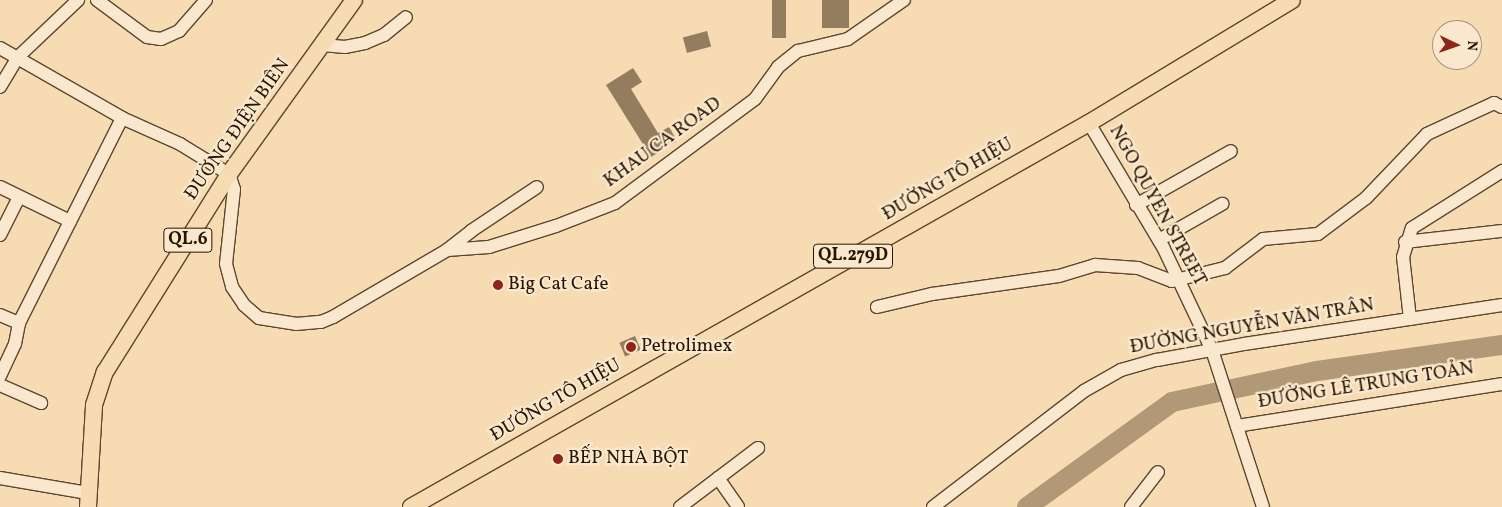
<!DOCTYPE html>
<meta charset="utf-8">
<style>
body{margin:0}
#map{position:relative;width:1502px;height:507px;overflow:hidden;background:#f7dcb3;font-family:Vollkorn,serif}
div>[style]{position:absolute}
.river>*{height:20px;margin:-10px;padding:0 10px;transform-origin:10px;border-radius:10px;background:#b19876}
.building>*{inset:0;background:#947c5e;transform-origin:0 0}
.roads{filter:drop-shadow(1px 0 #5c462e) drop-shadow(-1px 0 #5c462e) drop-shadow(0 1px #5c462e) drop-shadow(0 -1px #5c462e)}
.minor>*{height:12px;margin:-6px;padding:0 6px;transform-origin:6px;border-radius:6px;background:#fae8ce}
.major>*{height:16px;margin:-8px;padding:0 8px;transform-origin:8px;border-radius:8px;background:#f7dcb3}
.dots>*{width:14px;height:14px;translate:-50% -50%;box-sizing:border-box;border:2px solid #fae8ce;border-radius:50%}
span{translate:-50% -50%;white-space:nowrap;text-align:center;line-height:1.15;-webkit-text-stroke:4.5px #fae8ce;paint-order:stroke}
.shield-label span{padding:1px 4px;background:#fae8ce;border:1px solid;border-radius:4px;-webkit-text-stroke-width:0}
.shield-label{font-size:18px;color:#281401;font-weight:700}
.street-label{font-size:19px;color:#281401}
.poi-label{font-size:19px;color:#281401}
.left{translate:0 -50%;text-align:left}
.north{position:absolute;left:1432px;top:20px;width:50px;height:50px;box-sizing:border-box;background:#fae8ce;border:1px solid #a6937c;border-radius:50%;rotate:93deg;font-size:14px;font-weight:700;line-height:20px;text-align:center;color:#281401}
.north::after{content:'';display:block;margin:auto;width:18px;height:22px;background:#8f2418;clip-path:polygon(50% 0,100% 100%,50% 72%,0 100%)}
</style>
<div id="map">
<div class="river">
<i style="left:1027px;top:507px;width:179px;rotate:-35.9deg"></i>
<i style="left:1172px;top:402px;width:148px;rotate:-12.1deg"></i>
<i style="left:1317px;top:371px;width:187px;rotate:-8deg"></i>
</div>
<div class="building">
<i style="left:772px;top:0;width:14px;height:38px"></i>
<i style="left:822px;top:0;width:27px;height:28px"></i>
<i style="left:707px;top:31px;width:16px;height:25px;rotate:75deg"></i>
<i style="clip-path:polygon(633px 68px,642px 82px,631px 89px,658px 133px,669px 127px,677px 141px,651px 157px,606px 85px)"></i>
<i style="left:635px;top:336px;width:15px;height:17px;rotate:67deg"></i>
</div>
<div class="roads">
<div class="minor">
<i style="left:97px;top:0;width:62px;rotate:36.5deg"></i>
<i style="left:147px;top:37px;width:14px;rotate:8deg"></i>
<i style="left:161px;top:39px;width:20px;rotate:-24deg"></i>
<i style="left:179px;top:31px;width:41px;rotate:-48.9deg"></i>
<i style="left:322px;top:45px;width:23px;rotate:5deg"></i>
<i style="left:345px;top:47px;width:20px;rotate:-11deg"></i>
<i style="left:365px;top:43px;width:21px;rotate:-23deg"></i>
<i style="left:384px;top:35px;width:28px;rotate:-39deg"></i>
<i style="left:0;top:48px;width:141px;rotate:29.8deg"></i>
<i style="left:122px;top:118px;width:64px;rotate:24.1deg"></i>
<i style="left:180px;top:144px;width:57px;rotate:31.5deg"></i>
<i style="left:229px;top:174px;width:16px;rotate:72deg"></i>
<i style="left:234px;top:189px;width:75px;rotate:96.1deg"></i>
<i style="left:226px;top:264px;width:24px;rotate:75deg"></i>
<i style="left:232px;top:287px;width:22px;rotate:56deg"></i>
<i style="left:244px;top:305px;width:20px;rotate:41deg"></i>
<i style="left:259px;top:318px;width:37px;rotate:9deg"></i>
<i style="left:296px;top:324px;width:25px;rotate:-5deg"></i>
<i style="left:321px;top:322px;width:13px;rotate:-23deg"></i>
<i style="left:333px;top:317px;width:132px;rotate:-30.4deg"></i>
<i style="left:447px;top:250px;width:42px;rotate:-4.1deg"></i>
<i style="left:489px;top:247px;width:70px;rotate:-17.4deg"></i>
<i style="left:556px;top:226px;width:63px;rotate:-21.3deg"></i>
<i style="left:615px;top:203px;width:174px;rotate:-36.6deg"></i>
<i style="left:755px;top:99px;width:39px;rotate:-54deg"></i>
<i style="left:778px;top:67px;width:26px;rotate:-39deg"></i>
<i style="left:798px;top:51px;width:51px;rotate:-13.5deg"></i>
<i style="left:848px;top:39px;width:68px;rotate:-34.9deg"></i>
<i style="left:0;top:87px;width:35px;rotate:-59deg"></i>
<i style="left:18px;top:57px;width:83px;rotate:-43.5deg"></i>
<i style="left:1089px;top:123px;width:144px;rotate:59.2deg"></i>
<i style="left:1163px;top:247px;width:114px;rotate:64.6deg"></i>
<i style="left:1212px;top:350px;width:165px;rotate:72deg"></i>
<i style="left:0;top:187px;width:78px;rotate:25.9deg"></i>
<i style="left:1136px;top:205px;width:109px;rotate:-29.6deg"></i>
<i style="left:0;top:235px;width:42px;rotate:-63.4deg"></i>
<i style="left:1159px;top:240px;width:73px;rotate:-29.7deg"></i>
<i style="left:1405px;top:242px;width:98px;rotate:-6.5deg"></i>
<i style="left:447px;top:250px;width:31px;rotate:-38deg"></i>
<i style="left:471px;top:231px;width:79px;rotate:-33.7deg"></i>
<i style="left:877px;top:307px;width:57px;rotate:-13.3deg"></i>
<i style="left:932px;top:294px;width:128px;rotate:-8.1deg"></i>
<i style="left:1059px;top:276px;width:38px;rotate:-17deg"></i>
<i style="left:1095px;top:265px;width:43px;rotate:4deg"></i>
<i style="left:1138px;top:268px;width:36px;rotate:21deg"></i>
<i style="left:1172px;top:281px;width:55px;rotate:-13.8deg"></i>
<i style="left:1225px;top:268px;width:48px;rotate:-37.3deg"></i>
<i style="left:1263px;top:239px;width:55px;rotate:-5.2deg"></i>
<i style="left:1318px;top:234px;width:60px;rotate:-36.9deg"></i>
<i style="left:1366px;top:198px;width:88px;rotate:-46.4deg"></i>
<i style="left:1427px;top:134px;width:74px;rotate:-24.8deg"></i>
<i style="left:1494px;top:103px;width:9px;rotate:27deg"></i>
<i style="left:0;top:315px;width:21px;rotate:23deg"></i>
<i style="left:1410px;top:319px;width:62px;rotate:-96.4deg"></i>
<i style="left:1403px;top:257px;width:30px;rotate:-73deg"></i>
<i style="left:1412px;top:228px;width:107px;rotate:-32.3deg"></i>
<i style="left:0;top:376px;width:35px;rotate:-65deg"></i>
<i style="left:15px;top:344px;width:21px;rotate:-79deg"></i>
<i style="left:19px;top:323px;width:229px;rotate:-63.3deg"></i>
<i style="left:0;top:385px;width:45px;rotate:23.7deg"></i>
<i style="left:1237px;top:426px;width:268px;rotate:-9deg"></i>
<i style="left:0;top:478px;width:89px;rotate:9.7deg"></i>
<i style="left:718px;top:478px;width:35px;rotate:55deg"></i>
<i style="left:680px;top:507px;width:98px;rotate:-37.1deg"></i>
<i style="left:933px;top:507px;width:190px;rotate:-37.5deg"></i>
<i style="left:1084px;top:391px;width:43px;rotate:-29.6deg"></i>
<i style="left:1121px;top:370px;width:37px;rotate:-16deg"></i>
<i style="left:1157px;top:360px;width:88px;rotate:-10.4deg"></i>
<i style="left:1244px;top:344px;width:261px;rotate:-8.6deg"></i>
<i style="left:1131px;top:507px;width:44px;rotate:-52.4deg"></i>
</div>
<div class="major">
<i style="left:88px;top:507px;width:102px;rotate:-86.6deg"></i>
<i style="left:94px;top:405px;width:35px;rotate:-72deg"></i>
<i style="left:105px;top:372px;width:234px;rotate:-57.9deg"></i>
<i style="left:229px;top:174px;width:214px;rotate:-54.3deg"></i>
<i style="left:411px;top:507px;width:779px;rotate:-29.53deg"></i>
<i style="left:1089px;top:123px;width:237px;rotate:-31.2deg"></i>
</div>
</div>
<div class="dots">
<i style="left:498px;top:285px;background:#8f2418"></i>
<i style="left:631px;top:347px;background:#8f2418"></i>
<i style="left:558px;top:459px;background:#8f2418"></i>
</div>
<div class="shield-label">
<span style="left:188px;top:240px">QL.6</span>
<span style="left:853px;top:256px">QL.279D</span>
</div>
<div class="street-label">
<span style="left:238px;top:130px;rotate:-55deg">ĐƯỜNG ĐIỆN BIÊN</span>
<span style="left:663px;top:143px;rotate:-36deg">KHAU CA ROAD</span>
<span style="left:948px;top:180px;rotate:-30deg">ĐƯỜNG TÔ HIỆU</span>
<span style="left:1157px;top:206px;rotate:61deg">NGO QUYEN STREET</span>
<span style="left:1252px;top:327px;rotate:-10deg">ĐƯỜNG NGUYỄN VĂN TRÂN</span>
<span style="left:1366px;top:386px;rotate:-9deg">ĐƯỜNG LÊ TRUNG TOẢN</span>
<span style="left:556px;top:401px;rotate:-30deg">ĐƯỜNG TÔ HIỆU</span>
</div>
<div class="poi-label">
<span class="left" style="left:508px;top:285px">Big Cat Cafe</span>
<span class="left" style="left:641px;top:347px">Petrolimex</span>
<span class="left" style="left:568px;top:459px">BẾP NHÀ BỘT</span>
</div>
<div class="north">N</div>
</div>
